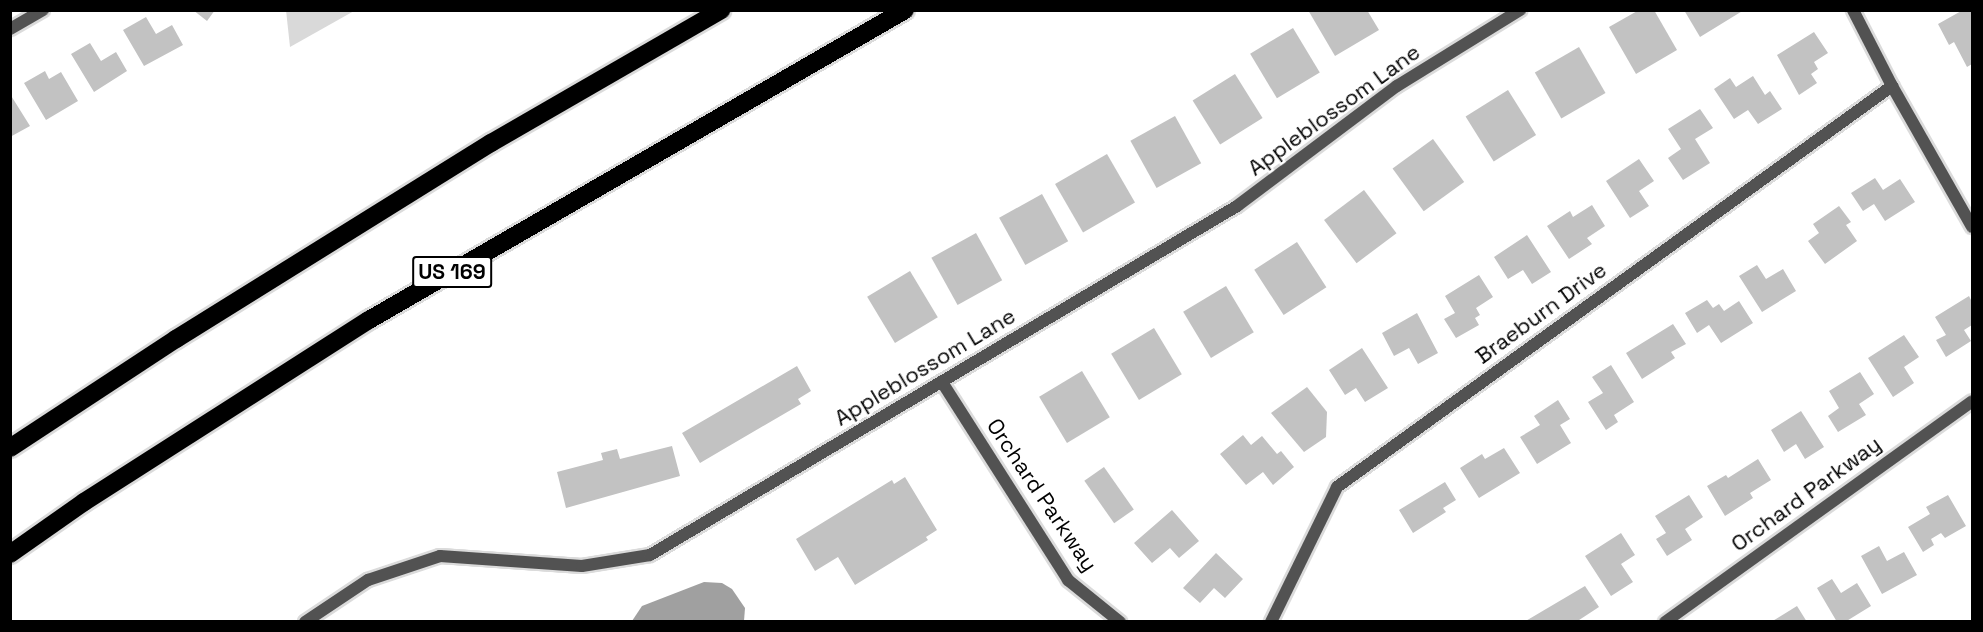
<!DOCTYPE html>
<style>
body{margin:0}
#map{position:relative;width:1983px;height:632px;overflow:hidden;background:#fff;font-family:"Space Grotesk",sans-serif}
div>[style]{position:absolute}
.green>*{inset:0;background:#d9d9d9}
.water>*{inset:0;background:#a0a0a0}
.building>*{inset:0;background:#c2c2c2;transform-origin:0 0}
.roads{filter:drop-shadow(2px 0 #dbdbdb) drop-shadow(-2px 0 #dbdbdb) drop-shadow(0 2px #dbdbdb) drop-shadow(0 -2px #dbdbdb)}
.street>*{height:12px;margin:-6px;padding:0 6px;transform-origin:6px;border-radius:6px;background:#525252}
.highway>*{height:18px;margin:-9px;padding:0 9px;transform-origin:9px;border-radius:9px;background:#000}
span{translate:-50% -50%;white-space:nowrap;text-align:center;line-height:1.15;-webkit-text-stroke:4.5px #fff;paint-order:stroke}
.shield-label span{padding:2px 4px;background:#fff;border:2px solid;border-radius:4px;-webkit-text-stroke-width:0}
.shield-label{font-size:21px;color:#000;font-weight:700}
.street-label{font-size:22px;color:#000}
.frame{position:absolute;inset:0;border:12px solid #000;pointer-events:none}
</style>
<div id="map">
<div class="green">
<i style="clip-path:polygon(286px 10px,354px 10px,354px 11px,290px 47px)"></i>
</div>
<div class="water">
<i style="clip-path:polygon(704px 582px,722px 583px,732px 589px,745px 608px,744px 621px,632px 621px,642px 606px)"></i>
</div>
<div class="building">
<i style="clip-path:polygon(193px 10px,215px 10px,207px 21px)"></i>
<i style="clip-path:polygon(1308px 10px,1367px 10px,1379px 30px,1335px 56px)"></i>
<i style="clip-path:polygon(1639px 10px,1654px 10px,1677px 50px,1636px 74px,1609px 27px)"></i>
<i style="clip-path:polygon(1684px 10px,1744px 10px,1700px 37px)"></i>
<i style="clip-path:polygon(1963px 10px,1972px 10px,1972px 64px,1967px 67px,1954px 42px,1949px 45px,1938px 24px)"></i>
<i style="clip-path:polygon(146px 17px,156px 34px,172px 25px,183px 45px,144px 66px,123px 30px)"></i>
<i style="left:1293px;top:28px;width:52px;height:50px;rotate:59deg"></i>
<i style="clip-path:polygon(1814px 32px,1828px 53px,1814px 62px,1818px 69px,1811px 74px,1817px 83px,1799px 95px,1777px 55px)"></i>
<i style="clip-path:polygon(90px 43px,101px 61px,116px 52px,127px 71px,94px 92px,71px 54px)"></i>
<i style="left:1579px;top:47px;width:53px;height:51px;rotate:60deg"></i>
<i style="clip-path:polygon(45px 71px,49px 79px,61px 72px,78px 101px,46px 120px,24px 83px)"></i>
<i style="left:1235px;top:74px;width:52px;height:50px;rotate:58deg"></i>
<i style="clip-path:polygon(1753px 76px,1765px 95px,1770px 91px,1782px 109px,1758px 124px,1748px 110px,1734px 119px,1714px 89px,1730px 78px,1736px 87px)"></i>
<i style="left:1508px;top:90px;width:53px;height:50px;rotate:58deg"></i>
<i style="clip-path:polygon(10px 94px,30px 126px,10px 137px)"></i>
<i style="clip-path:polygon(1700px 109px,1713px 128px,1695px 139px,1710px 163px,1683px 180px,1668px 158px,1681px 149px,1668px 129px)"></i>
<i style="left:1175px;top:116px;width:54px;height:51px;rotate:61deg"></i>
<i style="left:1433px;top:139px;width:53px;height:50px;rotate:54deg"></i>
<i style="left:1107px;top:154px;width:56px;height:60px;rotate:60deg"></i>
<i style="clip-path:polygon(1639px 159px,1654px 181px,1639px 191px,1649px 206px,1630px 218px,1606px 181px)"></i>
<i style="clip-path:polygon(1875px 178px,1883px 190px,1900px 179px,1915px 202px,1885px 221px,1874px 204px,1863px 211px,1851px 193px)"></i>
<i style="left:1364px;top:190px;width:54px;height:50px;rotate:53deg"></i>
<i style="left:1042px;top:194px;width:54px;height:49px;rotate:61deg"></i>
<i style="clip-path:polygon(1592px 205px,1605px 226px,1587px 238px,1592px 244px,1569px 259px,1547px 226px,1570px 211px,1573px 217px)"></i>
<i style="clip-path:polygon(1839px 206px,1851px 222px,1846px 225px,1857px 241px,1825px 264px,1808px 241px,1819px 233px,1813px 224px)"></i>
<i style="left:976px;top:233px;width:54px;height:51px;rotate:61deg"></i>
<i style="clip-path:polygon(1527px 235px,1551px 272px,1532px 284px,1523px 270px,1508px 279px,1494px 257px)"></i>
<i style="left:1297px;top:242px;width:54px;height:51px;rotate:57deg"></i>
<i style="clip-path:polygon(1757px 265px,1766px 279px,1783px 269px,1796px 291px,1762px 312px,1739px 276px)"></i>
<i style="left:910px;top:271px;width:54px;height:50px;rotate:59deg"></i>
<i style="clip-path:polygon(1479px 275px,1493px 297px,1476px 308px,1480px 315px,1475px 318px,1479px 325px,1456px 338px,1444px 319px,1455px 313px,1445px 296px)"></i>
<i style="left:1226px;top:286px;width:54px;height:50px;rotate:59deg"></i>
<i style="clip-path:polygon(1969px 296px,1972px 302px,1972px 325px,1964px 330px,1971px 341px,1946px 357px,1936px 340px,1946px 335px,1935px 317px)"></i>
<i style="clip-path:polygon(1707px 300px,1713px 308px,1719px 304px,1724px 311px,1739px 301px,1753px 323px,1721px 343px,1709px 325px,1697px 333px,1685px 313px)"></i>
<i style="clip-path:polygon(1417px 313px,1438px 353px,1418px 364px,1409px 348px,1394px 356px,1382px 333px)"></i>
<i style="clip-path:polygon(1673px 324px,1686px 344px,1671px 352px,1675px 358px,1642px 379px,1626px 353px)"></i>
<i style="left:1154px;top:328px;width:54px;height:50px;rotate:59deg"></i>
<i style="clip-path:polygon(1904px 335px,1919px 357px,1904px 367px,1914px 383px,1893px 397px,1868px 358px)"></i>
<i style="clip-path:polygon(1362px 348px,1388px 388px,1365px 402px,1356px 388px,1345px 395px,1329px 370px)"></i>
<i style="clip-path:polygon(1611px 365px,1634px 402px,1614px 415px,1618px 422px,1606px 430px,1588px 402px,1603px 393px,1592px 377px)"></i>
<i style="clip-path:polygon(797px 366px,811px 391px,798px 399px,801px 404px,700px 463px,682px 433px)"></i>
<i style="left:1082px;top:371px;width:54px;height:50px;rotate:59deg"></i>
<i style="clip-path:polygon(1860px 372px,1874px 394px,1859px 404px,1866px 415px,1838px 432px,1828px 416px,1839px 408px,1829px 391px)"></i>
<i style="clip-path:polygon(1307px 387px,1327px 412px,1326px 437px,1304px 452px,1271px 413px)"></i>
<i style="clip-path:polygon(1558px 400px,1570px 419px,1560px 425px,1571px 443px,1537px 464px,1520px 437px,1540px 425px,1534px 416px)"></i>
<i style="clip-path:polygon(1801px 411px,1824px 447px,1805px 459px,1796px 444px,1784px 452px,1771px 430px)"></i>
<i style="clip-path:polygon(1243px 435px,1251px 445px,1262px 436px,1277px 454px,1281px 451px,1294px 467px,1273px 485px,1263px 472px,1246px 485px,1220px 454px)"></i>
<i style="clip-path:polygon(672px 446px,680px 476px,566px 508px,557px 472px,603px 460px,601px 453px,617px 449px,620px 459px)"></i>
<i style="clip-path:polygon(1504px 448px,1520px 473px,1479px 498px,1460px 468px,1482px 454px,1485px 459px)"></i>
<i style="clip-path:polygon(1758px 459px,1771px 480px,1750px 493px,1753px 498px,1725px 516px,1707px 486px,1726px 475px,1728px 478px)"></i>
<i style="left:1104px;top:467px;width:52px;height:24px;rotate:55deg"></i>
<i style="clip-path:polygon(905px 477px,937px 530px,926px 537px,928px 540px,855px 585px,838px 557px,815px 571px,796px 539px,892px 480px,894px 484px)"></i>
<i style="clip-path:polygon(1445px 482px,1456px 500px,1443px 508px,1446px 512px,1413px 533px,1399px 510px)"></i>
<i style="clip-path:polygon(1689px 495px,1703px 517px,1685px 529px,1692px 540px,1667px 556px,1656px 539px,1666px 533px,1655px 516px)"></i>
<i style="clip-path:polygon(1948px 495px,1966px 526px,1945px 538px,1941px 533px,1931px 539px,1934px 545px,1923px 552px,1908px 527px,1930px 514px,1926px 507px)"></i>
<i style="clip-path:polygon(1172px 510px,1199px 541px,1179px 558px,1170px 548px,1152px 563px,1134px 543px)"></i>
<i style="clip-path:polygon(1621px 533px,1635px 555px,1621px 564px,1633px 582px,1611px 596px,1585px 556px)"></i>
<i style="clip-path:polygon(1879px 546px,1887px 561px,1904px 552px,1917px 575px,1882px 594px,1861px 556px)"></i>
<i style="clip-path:polygon(1216px 553px,1243px 579px,1225px 598px,1214px 588px,1200px 603px,1183px 588px)"></i>
<i style="clip-path:polygon(1832px 579px,1841px 593px,1857px 583px,1871px 606px,1845px 622px,1837px 622px,1817px 588px)"></i>
<i style="clip-path:polygon(1585px 586px,1599px 607px,1576px 622px,1524px 622px)"></i>
<i style="clip-path:polygon(1797px 606px,1807px 622px,1771px 622px)"></i>
</div>
<div class="roads">
<div class="street">
<i style="left:1853px;top:10px;width:85px;rotate:62.8deg"></i>
<i style="left:1892px;top:86px;width:162px;rotate:60.4deg"></i>
<i style="left:10px;top:29px;width:38px;rotate:-30deg"></i>
<i style="left:942px;top:382px;width:235px;rotate:57.5deg"></i>
<i style="left:1068px;top:580px;width:67px;rotate:38.9deg"></i>
<i style="left:305px;top:622px;width:76px;rotate:-33.7deg"></i>
<i style="left:368px;top:580px;width:76px;rotate:-18.4deg"></i>
<i style="left:440px;top:556px;width:142px;rotate:4deg"></i>
<i style="left:582px;top:566px;width:69px;rotate:-9.2deg"></i>
<i style="left:650px;top:555px;width:683px;rotate:-30.73deg"></i>
<i style="left:1237px;top:206px;width:200px;rotate:-36.9deg"></i>
<i style="left:1397px;top:86px;width:145px;rotate:-31.7deg"></i>
<i style="left:1271px;top:622px;width:150px;rotate:-63.9deg"></i>
<i style="left:1337px;top:487px;width:685px;rotate:-35.85deg"></i>
<i style="left:1665px;top:622px;width:378px;rotate:-35.7deg"></i>
</div>
<div class="highway">
<i style="left:10px;top:448px;width:199px;rotate:-33.3deg"></i>
<i style="left:176px;top:339px;width:371px;rotate:-31.9deg"></i>
<i style="left:491px;top:143px;width:266px;rotate:-30deg"></i>
<i style="left:10px;top:554px;width:90px;rotate:-35.1deg"></i>
<i style="left:84px;top:502px;width:338px;rotate:-32.6deg"></i>
<i style="left:369px;top:320px;width:619px;rotate:-30.04deg"></i>
</div>
</div>
<div class="shield-label">
<span style="left:452px;top:272px">US 169</span>
</div>
<div class="street-label">
<span style="left:1334px;top:110px;rotate:-36deg">Appleblossom Lane</span>
<span style="left:1541px;top:313px;rotate:-36deg">Braeburn Drive</span>
<span style="left:925px;top:367px;rotate:-31deg">Appleblossom Lane</span>
<span style="left:1806px;top:494px;rotate:-36deg">Orchard Parkway</span>
<span style="left:1042px;top:495px;rotate:56deg">Orchard Parkway</span>
</div>
<div class="frame"></div>
</div>
